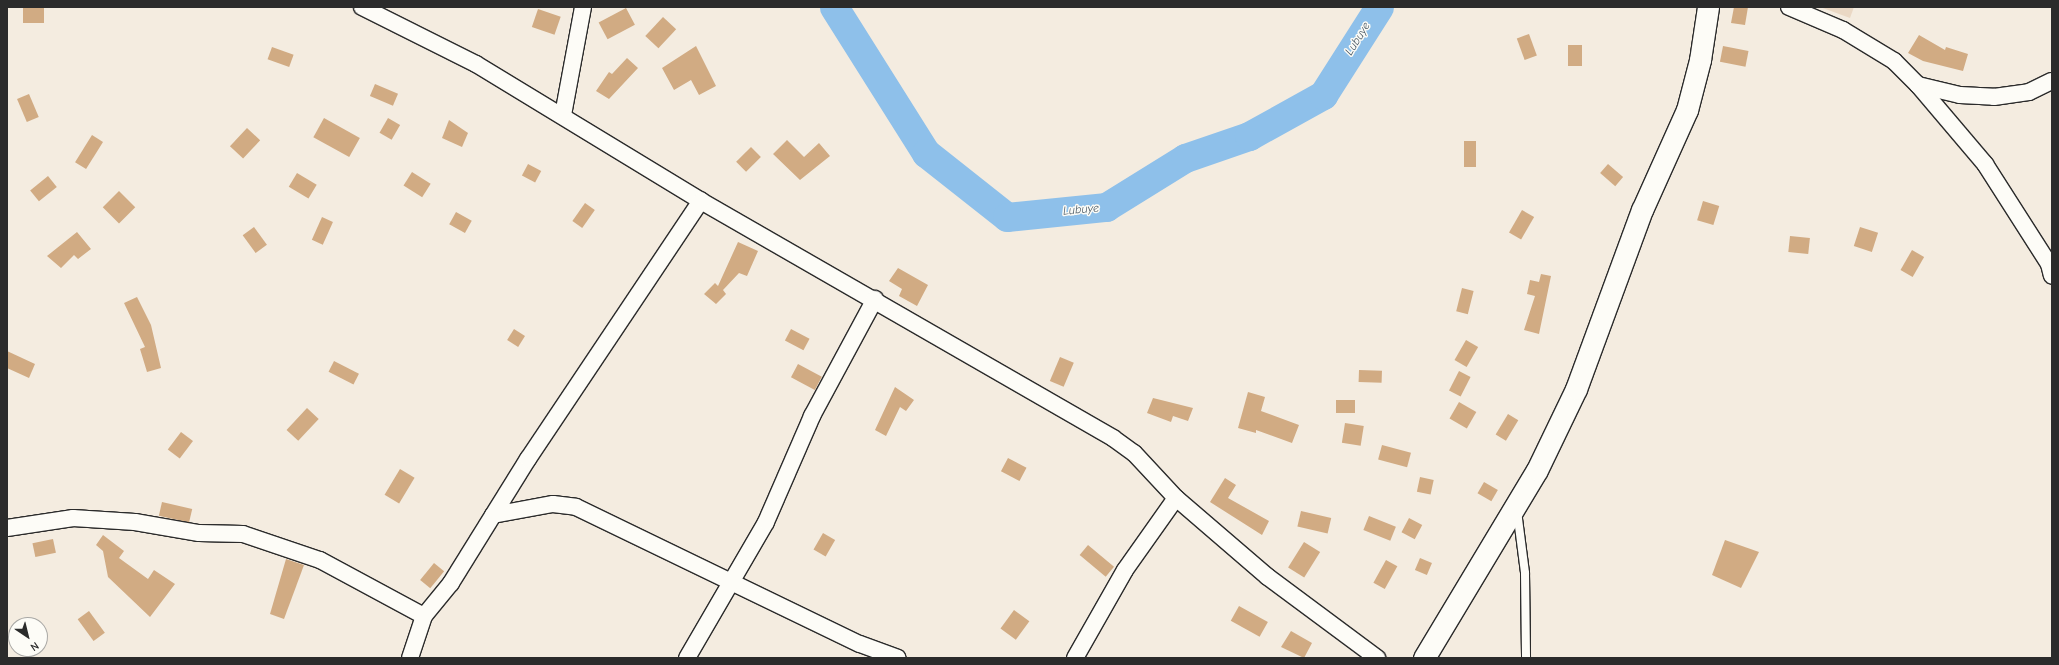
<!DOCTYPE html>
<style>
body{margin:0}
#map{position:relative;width:2059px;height:665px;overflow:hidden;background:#f4ece0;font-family:"Comic Neue",sans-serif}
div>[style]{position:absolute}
.built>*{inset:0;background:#ead8c4}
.river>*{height:29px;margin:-14.5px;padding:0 14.5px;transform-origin:14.5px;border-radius:14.5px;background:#8ec0ea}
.building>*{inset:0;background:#d1ab83;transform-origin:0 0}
.roads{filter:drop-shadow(1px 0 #2b2b2b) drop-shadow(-1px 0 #2b2b2b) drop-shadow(0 1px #2b2b2b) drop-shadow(0 -1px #2b2b2b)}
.service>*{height:8px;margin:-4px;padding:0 4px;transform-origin:4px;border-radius:4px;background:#fdfcf7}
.minor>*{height:16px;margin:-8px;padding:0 8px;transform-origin:8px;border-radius:8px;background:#fdfcf7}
.tertiary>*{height:21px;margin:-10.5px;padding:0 10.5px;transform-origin:10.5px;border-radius:10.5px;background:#fdfcf7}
span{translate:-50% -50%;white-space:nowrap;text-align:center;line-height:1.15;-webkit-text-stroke:3px #fdfcf7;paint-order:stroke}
.water-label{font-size:12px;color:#495864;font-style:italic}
.frame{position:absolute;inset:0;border:8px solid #2b2b2b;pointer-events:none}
.north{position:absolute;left:8px;top:617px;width:40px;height:40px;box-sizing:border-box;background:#fdfcf7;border:1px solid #a9a8a5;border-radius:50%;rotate:145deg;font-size:11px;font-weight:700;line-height:16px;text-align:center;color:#2b2b2b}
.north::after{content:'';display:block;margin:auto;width:14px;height:18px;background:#2b2b2b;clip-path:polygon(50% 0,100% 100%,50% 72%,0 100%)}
</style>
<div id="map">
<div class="built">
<i style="clip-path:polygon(1820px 7px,1854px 7px,1850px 18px)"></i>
</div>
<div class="river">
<i style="left:834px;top:7px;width:173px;rotate:57.8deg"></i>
<i style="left:926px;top:153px;width:103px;rotate:38.3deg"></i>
<i style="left:1007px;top:217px;width:100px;rotate:-5.8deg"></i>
<i style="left:1106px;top:207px;width:93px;rotate:-31.8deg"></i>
<i style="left:1185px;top:158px;width:68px;rotate:-19deg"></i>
<i style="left:1249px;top:136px;width:85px;rotate:-29deg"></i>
<i style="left:1323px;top:95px;width:104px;rotate:-57.5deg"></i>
</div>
<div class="building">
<i style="left:23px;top:7px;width:21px;height:16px"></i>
<i style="clip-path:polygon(1734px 7px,1748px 7px,1745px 25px,1731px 23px)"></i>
<i style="left:626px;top:8px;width:19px;height:31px;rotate:62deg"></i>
<i style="left:538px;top:9px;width:24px;height:19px;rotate:19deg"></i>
<i style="left:663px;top:17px;width:18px;height:26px;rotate:43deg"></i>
<i style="left:1529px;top:34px;width:23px;height:13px;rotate:70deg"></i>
<i style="clip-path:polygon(1919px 35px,1945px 50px,1946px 47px,1968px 54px,1963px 71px,1923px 61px,1908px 53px)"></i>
<i style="left:1568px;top:45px;width:14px;height:21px"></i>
<i style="clip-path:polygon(696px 46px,716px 86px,699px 95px,691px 80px,674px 90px,662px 68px)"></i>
<i style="left:1723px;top:46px;width:26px;height:16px;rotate:11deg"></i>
<i style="left:272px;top:47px;width:23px;height:13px;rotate:20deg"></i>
<i style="clip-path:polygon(627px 58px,638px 68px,609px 99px,596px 91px,609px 72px,612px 74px)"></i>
<i style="left:375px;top:84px;width:25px;height:13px;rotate:23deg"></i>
<i style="left:29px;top:94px;width:25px;height:13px;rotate:67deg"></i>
<i style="left:324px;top:118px;width:41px;height:22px;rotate:29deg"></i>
<i style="left:388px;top:118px;width:14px;height:17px;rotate:30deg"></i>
<i style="clip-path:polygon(449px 120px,468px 133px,462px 147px,442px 138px)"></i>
<i style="left:247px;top:128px;width:18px;height:25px;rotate:43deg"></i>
<i style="left:92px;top:135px;width:13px;height:32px;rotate:32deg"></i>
<i style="clip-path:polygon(787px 140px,804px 157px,819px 143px,830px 156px,800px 180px,773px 154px)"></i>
<i style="left:1464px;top:141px;width:12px;height:26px"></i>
<i style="left:751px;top:147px;width:14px;height:21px;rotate:45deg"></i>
<i style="left:528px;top:164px;width:15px;height:13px;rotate:28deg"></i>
<i style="left:1608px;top:164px;width:20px;height:12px;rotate:41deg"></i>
<i style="left:412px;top:172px;width:22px;height:16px;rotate:32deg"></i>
<i style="left:297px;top:173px;width:23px;height:16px;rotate:31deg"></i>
<i style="left:48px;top:176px;width:14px;height:23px;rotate:51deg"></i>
<i style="left:119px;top:191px;width:23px;height:23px;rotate:45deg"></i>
<i style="left:1703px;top:201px;width:17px;height:20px;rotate:17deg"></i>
<i style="left:585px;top:203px;width:12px;height:22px;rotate:35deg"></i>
<i style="left:1522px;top:210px;width:14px;height:26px;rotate:30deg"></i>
<i style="left:456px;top:212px;width:18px;height:14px;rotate:29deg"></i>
<i style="left:322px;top:217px;width:12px;height:25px;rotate:24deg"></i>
<i style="left:254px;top:227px;width:22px;height:14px;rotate:54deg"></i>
<i style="left:1860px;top:227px;width:19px;height:20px;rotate:18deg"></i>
<i style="clip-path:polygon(77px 232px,91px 249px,78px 259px,74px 255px,61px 268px,47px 256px)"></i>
<i style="left:1790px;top:236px;width:20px;height:16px;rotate:6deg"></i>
<i style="clip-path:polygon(738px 242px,758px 251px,747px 276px,739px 273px,723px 290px,726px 294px,716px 304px,704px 294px,715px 283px,718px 286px)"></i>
<i style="left:1912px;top:250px;width:14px;height:23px;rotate:30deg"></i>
<i style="clip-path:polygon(898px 268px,928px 285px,917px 306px,899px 296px,902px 289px,889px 281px)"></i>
<i style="clip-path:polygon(1541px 274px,1551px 276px,1539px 334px,1524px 330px,1535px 296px,1527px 294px,1530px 280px,1539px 282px)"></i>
<i style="left:1462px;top:288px;width:12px;height:24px;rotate:14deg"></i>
<i style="clip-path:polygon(137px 297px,151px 325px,161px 368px,147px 372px,140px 349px,145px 347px,124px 303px)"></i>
<i style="left:514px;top:329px;width:13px;height:13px;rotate:32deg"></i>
<i style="left:791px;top:329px;width:21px;height:13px;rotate:28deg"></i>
<i style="left:1466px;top:340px;width:14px;height:23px;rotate:30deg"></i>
<i style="clip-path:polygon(7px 351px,35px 364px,29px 378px,7px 368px)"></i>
<i style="left:1060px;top:357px;width:15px;height:26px;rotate:23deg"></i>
<i style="left:334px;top:361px;width:28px;height:12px;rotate:27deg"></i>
<i style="left:798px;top:364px;width:27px;height:15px;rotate:28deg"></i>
<i style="left:1359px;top:370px;width:23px;height:12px;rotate:2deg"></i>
<i style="left:1459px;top:371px;width:13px;height:22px;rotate:27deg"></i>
<i style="clip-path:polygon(895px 387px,914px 400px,906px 411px,900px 407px,886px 436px,875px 430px)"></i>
<i style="clip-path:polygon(1248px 392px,1265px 397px,1261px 411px,1299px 425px,1292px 443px,1256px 430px,1256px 433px,1238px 428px)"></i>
<i style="clip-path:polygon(1153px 398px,1193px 408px,1188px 421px,1173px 416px,1171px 422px,1147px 413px)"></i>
<i style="left:1336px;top:400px;width:19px;height:13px"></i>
<i style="left:1459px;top:402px;width:20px;height:19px;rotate:30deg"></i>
<i style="left:307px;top:408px;width:16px;height:30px;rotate:43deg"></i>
<i style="left:1508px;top:414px;width:12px;height:24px;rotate:31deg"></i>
<i style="left:1345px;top:423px;width:19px;height:20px;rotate:9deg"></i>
<i style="left:181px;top:432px;width:15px;height:22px;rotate:37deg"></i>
<i style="left:1382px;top:445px;width:30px;height:15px;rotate:15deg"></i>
<i style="left:1008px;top:458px;width:21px;height:15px;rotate:28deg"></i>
<i style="left:400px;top:469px;width:17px;height:30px;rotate:31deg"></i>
<i style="left:1420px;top:477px;width:14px;height:15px;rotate:12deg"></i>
<i style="clip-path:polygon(1225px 478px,1236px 485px,1228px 498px,1269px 521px,1262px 535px,1210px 502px)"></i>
<i style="left:1484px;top:482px;width:16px;height:13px;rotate:30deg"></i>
<i style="left:162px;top:502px;width:31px;height:14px;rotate:13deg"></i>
<i style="left:1301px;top:511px;width:31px;height:16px;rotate:13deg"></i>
<i style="left:1369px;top:516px;width:29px;height:15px;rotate:22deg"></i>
<i style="left:1409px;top:518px;width:15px;height:16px;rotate:28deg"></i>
<i style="left:823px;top:533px;width:14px;height:19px;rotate:30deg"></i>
<i style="clip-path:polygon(103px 535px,124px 551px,119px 558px,148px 579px,154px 570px,175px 584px,150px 617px,108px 577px,103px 551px,96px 545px)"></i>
<i style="left:53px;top:539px;width:14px;height:21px;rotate:78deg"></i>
<i style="clip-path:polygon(1725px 540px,1759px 552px,1741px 588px,1712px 575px)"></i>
<i style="left:1304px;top:542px;width:19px;height:30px;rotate:32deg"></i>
<i style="left:1088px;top:545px;width:34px;height:13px;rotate:40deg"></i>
<i style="left:1420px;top:558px;width:13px;height:13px;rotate:23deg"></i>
<i style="clip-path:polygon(286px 559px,304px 565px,284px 619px,270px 614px)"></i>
<i style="left:1386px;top:560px;width:13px;height:26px;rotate:29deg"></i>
<i style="left:434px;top:563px;width:13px;height:22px;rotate:39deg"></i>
<i style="left:1239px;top:606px;width:33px;height:17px;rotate:29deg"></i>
<i style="left:1014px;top:610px;width:19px;height:23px;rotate:36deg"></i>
<i style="left:89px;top:611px;width:27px;height:14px;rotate:54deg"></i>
<i style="clip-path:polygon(1291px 631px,1312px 643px,1304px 658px,1281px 647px)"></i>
</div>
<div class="roads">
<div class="service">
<i style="left:1517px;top:511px;width:63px;rotate:82.6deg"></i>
<i style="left:1525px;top:573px;width:85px;rotate:89.3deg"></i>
</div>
<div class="minor">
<i style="left:362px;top:7px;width:127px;rotate:26.6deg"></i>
<i style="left:476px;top:64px;width:263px;rotate:31.3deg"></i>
<i style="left:701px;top:201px;width:475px;rotate:29.9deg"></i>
<i style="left:1113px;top:438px;width:26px;rotate:36deg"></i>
<i style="left:1134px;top:453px;width:62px;rotate:47deg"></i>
<i style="left:1176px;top:498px;width:121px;rotate:40.7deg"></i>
<i style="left:1268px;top:577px;width:136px;rotate:36.6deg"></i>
<i style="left:1789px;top:7px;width:59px;rotate:23.1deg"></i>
<i style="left:1843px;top:30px;width:60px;rotate:31.3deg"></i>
<i style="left:1894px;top:61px;width:34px;rotate:45deg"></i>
<i style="left:1918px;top:85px;width:43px;rotate:13.4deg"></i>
<i style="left:1960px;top:95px;width:34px;rotate:3deg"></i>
<i style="left:1994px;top:97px;width:35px;rotate:-8deg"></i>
<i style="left:2029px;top:92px;width:25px;rotate:-26deg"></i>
<i style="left:1918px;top:85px;width:104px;rotate:49.7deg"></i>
<i style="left:1985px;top:164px;width:119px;rotate:57.4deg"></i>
<i style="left:2049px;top:264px;width:12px;rotate:76deg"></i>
<i style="left:563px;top:115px;width:110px;rotate:-79.5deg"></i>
<i style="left:493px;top:515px;width:61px;rotate:-10.4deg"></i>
<i style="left:553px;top:504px;width:23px;rotate:7deg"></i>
<i style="left:576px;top:507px;width:315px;rotate:25.8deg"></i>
<i style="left:860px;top:644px;width:40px;rotate:20.2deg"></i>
<i style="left:7px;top:528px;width:67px;rotate:-8.6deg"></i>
<i style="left:73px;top:518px;width:62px;rotate:3.7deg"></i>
<i style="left:135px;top:522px;width:65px;rotate:9.8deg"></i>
<i style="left:199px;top:533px;width:44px;rotate:1.3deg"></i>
<i style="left:243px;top:534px;width:81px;rotate:18.7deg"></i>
<i style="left:320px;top:560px;width:118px;rotate:28.3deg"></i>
<i style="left:410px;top:658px;width:44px;rotate:-71.6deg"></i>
<i style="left:424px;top:616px;width:43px;rotate:-50.7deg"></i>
<i style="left:451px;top:583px;width:146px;rotate:-58.2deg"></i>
<i style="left:528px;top:459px;width:311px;rotate:-56.2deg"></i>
<i style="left:687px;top:658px;width:157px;rotate:-59.8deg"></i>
<i style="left:766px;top:522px;width:116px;rotate:-66.5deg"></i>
<i style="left:812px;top:416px;width:133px;rotate:-61.7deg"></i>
<i style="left:1075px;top:658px;width:101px;rotate:-60.4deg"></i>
<i style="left:1125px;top:570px;width:88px;rotate:-54.7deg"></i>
</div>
<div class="tertiary">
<i style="left:1424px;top:658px;width:219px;rotate:-59deg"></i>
<i style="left:1537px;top:470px;width:90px;rotate:-64.3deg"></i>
<i style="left:1576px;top:389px;width:191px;rotate:-69.8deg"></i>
<i style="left:1642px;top:210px;width:110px;rotate:-65.8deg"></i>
<i style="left:1687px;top:110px;width:52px;rotate:-75.4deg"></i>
<i style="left:1700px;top:60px;width:54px;rotate:-81.4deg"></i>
</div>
</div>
<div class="water-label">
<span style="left:1358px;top:39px;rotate:-58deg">Lubuye</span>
<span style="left:1081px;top:210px;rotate:-5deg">Lubuye</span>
</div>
<div class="frame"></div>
<div class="north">N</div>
</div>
